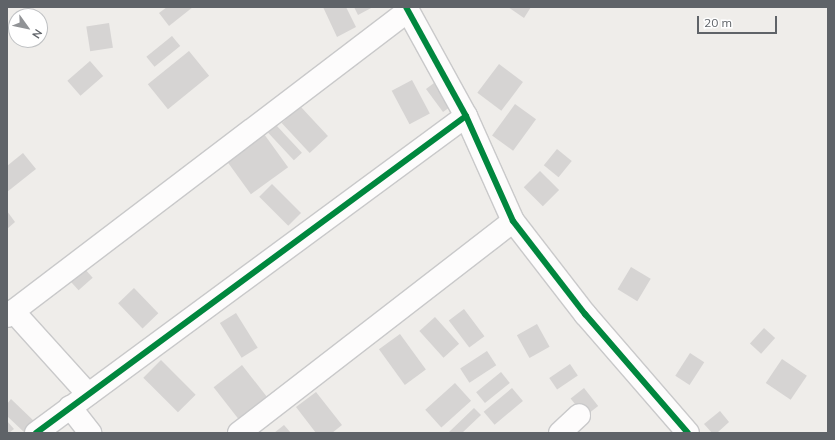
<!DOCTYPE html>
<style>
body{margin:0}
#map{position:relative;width:835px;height:440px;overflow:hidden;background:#efedea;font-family:Mulish,sans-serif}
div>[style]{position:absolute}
.building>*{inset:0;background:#d6d4d3;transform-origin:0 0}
.roads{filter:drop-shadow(1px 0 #c9c9ca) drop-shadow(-1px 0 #c9c9ca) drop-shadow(0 1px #c9c9ca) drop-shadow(0 -1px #c9c9ca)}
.minor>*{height:22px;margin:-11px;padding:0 11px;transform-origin:11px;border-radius:11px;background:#fdfcfc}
.cycleway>*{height:6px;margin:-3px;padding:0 3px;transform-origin:3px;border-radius:3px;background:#00873e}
span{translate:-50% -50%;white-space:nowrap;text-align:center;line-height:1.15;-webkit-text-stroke:3px #fff;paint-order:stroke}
.frame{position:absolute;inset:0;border:8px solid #5f6368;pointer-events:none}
.north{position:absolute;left:8px;top:8px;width:40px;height:40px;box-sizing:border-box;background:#fff;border:1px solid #bfc1c3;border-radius:50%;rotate:123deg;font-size:11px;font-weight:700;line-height:16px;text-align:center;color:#5f6368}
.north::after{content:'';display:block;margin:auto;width:14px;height:18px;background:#919396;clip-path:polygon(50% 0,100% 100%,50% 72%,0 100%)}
.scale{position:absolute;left:697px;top:16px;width:80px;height:18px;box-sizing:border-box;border:2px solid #5f6368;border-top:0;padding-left:5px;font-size:12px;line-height:14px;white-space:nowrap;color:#5f6368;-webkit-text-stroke:3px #fff;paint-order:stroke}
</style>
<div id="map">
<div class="building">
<i style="clip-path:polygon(167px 7px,193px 7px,169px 26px,159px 13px)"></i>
<i style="clip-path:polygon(323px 7px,346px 7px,356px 27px,337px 37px)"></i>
<i style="clip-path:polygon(354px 7px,373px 7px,358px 15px)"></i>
<i style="clip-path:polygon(508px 7px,531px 7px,524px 18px)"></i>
<i style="left:109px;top:23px;width:25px;height:23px;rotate:81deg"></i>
<i style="left:172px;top:36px;width:13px;height:33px;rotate:51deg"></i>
<i style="left:189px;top:51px;width:32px;height:53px;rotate:51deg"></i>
<i style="left:90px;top:61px;width:20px;height:30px;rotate:49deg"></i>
<i style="left:499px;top:64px;width:30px;height:36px;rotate:37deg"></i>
<i style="left:412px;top:80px;width:38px;height:23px;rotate:62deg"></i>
<i style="clip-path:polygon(434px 83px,450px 107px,443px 112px,426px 89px)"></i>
<i style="left:515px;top:104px;width:26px;height:39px;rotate:36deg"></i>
<i style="left:300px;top:106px;width:41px;height:25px;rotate:47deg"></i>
<i style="left:276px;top:125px;width:38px;height:11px;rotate:47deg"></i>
<i style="left:264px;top:134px;width:41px;height:46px;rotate:54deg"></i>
<i style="left:557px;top:149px;width:19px;height:21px;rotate:39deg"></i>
<i style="clip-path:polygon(23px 153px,36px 169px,7px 192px,7px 166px)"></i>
<i style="left:540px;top:171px;width:27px;height:23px;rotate:45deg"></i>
<i style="left:272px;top:184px;width:41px;height:18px;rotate:45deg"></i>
<i style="clip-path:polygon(7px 211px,15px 222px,7px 229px)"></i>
<i style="left:631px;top:267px;width:23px;height:26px;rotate:31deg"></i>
<i style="left:84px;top:268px;width:13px;height:19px;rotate:48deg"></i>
<i style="left:134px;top:288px;width:35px;height:22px;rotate:46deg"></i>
<i style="left:464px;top:309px;width:34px;height:19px;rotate:53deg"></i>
<i style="left:236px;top:313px;width:41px;height:19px;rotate:58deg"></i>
<i style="left:435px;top:317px;width:36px;height:21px;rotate:48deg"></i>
<i style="left:537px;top:324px;width:26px;height:23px;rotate:61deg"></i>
<i style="left:764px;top:328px;width:15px;height:21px;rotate:42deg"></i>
<i style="left:400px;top:334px;width:44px;height:26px;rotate:54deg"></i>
<i style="left:487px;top:351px;width:17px;height:32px;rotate:57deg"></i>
<i style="left:690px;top:353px;width:17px;height:27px;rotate:33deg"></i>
<i style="left:782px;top:359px;width:30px;height:29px;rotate:34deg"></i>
<i style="left:161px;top:360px;width:49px;height:25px;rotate:45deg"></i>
<i style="left:570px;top:364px;width:14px;height:25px;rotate:56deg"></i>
<i style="left:242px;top:365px;width:41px;height:36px;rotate:52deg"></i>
<i style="left:501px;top:372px;width:14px;height:32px;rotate:51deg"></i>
<i style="left:455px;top:383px;width:24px;height:40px;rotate:48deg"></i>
<i style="left:512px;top:388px;width:17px;height:37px;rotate:50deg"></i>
<i style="left:584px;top:388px;width:23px;height:17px;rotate:52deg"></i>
<i style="clip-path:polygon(316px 392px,342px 425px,332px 433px,316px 433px,296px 407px)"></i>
<i style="clip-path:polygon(11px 399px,36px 423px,25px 433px,7px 416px,7px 404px)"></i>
<i style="clip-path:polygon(474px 408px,481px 415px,462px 433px,448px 433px)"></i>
<i style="clip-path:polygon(720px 411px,729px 422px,717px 433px,712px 433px,704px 424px)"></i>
<i style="clip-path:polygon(7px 421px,14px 429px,9px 433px,7px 433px)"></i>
<i style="clip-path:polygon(284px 425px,291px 433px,274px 433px)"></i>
</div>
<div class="roads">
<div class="minor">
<i style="left:406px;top:7px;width:124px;rotate:61.2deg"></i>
<i style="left:466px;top:116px;width:115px;rotate:65.9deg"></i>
<i style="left:513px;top:221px;width:118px;rotate:52.3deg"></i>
<i style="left:585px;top:314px;width:157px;rotate:49.1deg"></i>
<i style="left:13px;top:311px;width:112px;rotate:47.9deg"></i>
<i style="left:7px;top:316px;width:504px;rotate:-37.26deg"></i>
<i style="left:70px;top:407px;width:33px;rotate:52deg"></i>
<i style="left:36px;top:433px;width:534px;rotate:-36.4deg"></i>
<i style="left:239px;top:433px;width:346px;rotate:-37.7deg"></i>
<i style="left:560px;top:433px;width:26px;rotate:-43deg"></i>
</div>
</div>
<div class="cycleway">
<i style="left:406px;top:7px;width:124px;rotate:61.2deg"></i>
<i style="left:466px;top:116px;width:115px;rotate:65.9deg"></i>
<i style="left:513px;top:221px;width:118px;rotate:52.3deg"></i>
<i style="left:585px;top:314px;width:157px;rotate:49.1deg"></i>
<i style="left:36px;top:433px;width:534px;rotate:-36.4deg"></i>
</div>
<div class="frame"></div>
<div class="north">N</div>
<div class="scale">20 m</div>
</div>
